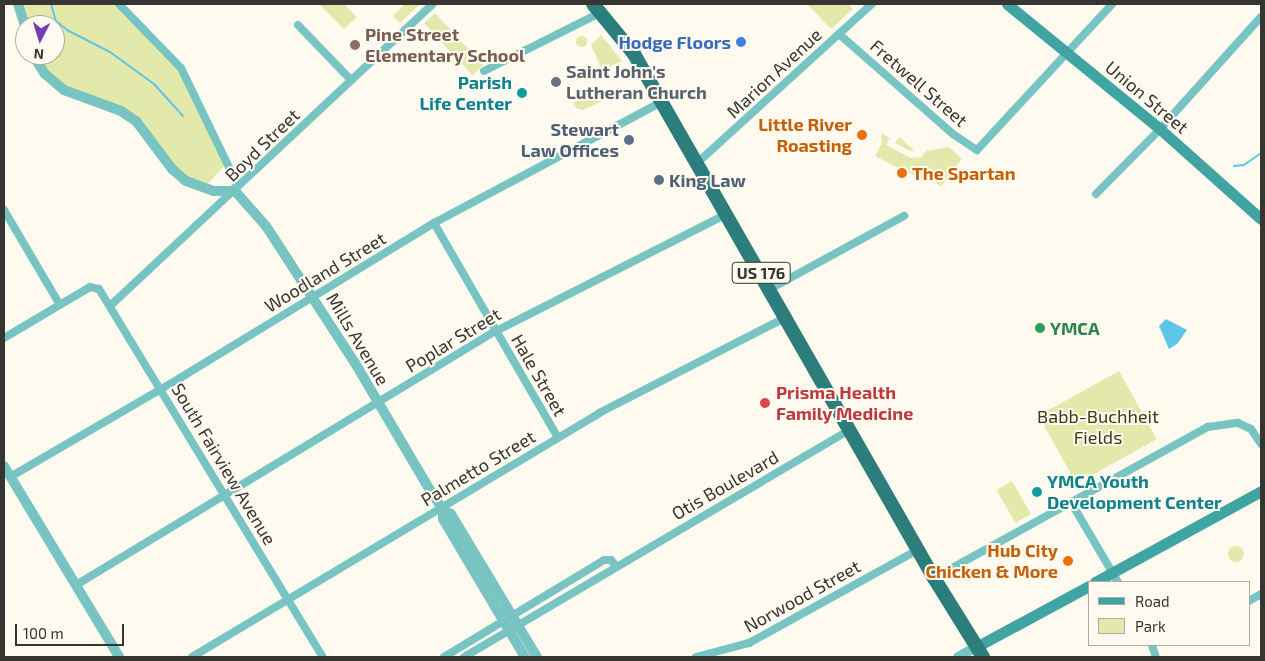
<!DOCTYPE html>
<style>
body{margin:0}
#map{position:relative;width:1265px;height:661px;overflow:hidden;background:#fffaf0;font-family:"Exo 2",sans-serif}
div>[style]{position:absolute}
.green>*{inset:0;background:#e3e9aa;transform-origin:0 0}
.round{border-radius:50%}
.water>*{inset:0;background:#5cc6e8}
.stream>*{height:2px;margin:-1px;padding:0 1px;transform-origin:1px;border-radius:1px;background:#5cc6e8}
.minor>*{height:8px;margin:-4px;padding:0 4px;transform-origin:4px;border-radius:4px;background:#78c4c2}
.tertiary>*{height:10px;margin:-5px;padding:0 5px;transform-origin:5px;border-radius:5px;background:#78c4c2}
.secondary>*{height:11px;margin:-5.5px;padding:0 5.5px;transform-origin:5.5px;border-radius:5.5px;background:#40a4a2}
.trunk>*{height:14px;margin:-7px;padding:0 7px;transform-origin:7px;border-radius:7px;background:#2c7e7c}
.dots>*{width:14px;height:14px;translate:-50% -50%;box-sizing:border-box;border:2px solid #fffaf0;border-radius:50%}
span{translate:-50% -50%;white-space:nowrap;text-align:center;line-height:1.15;-webkit-text-stroke:4px #fffaf0;paint-order:stroke}
.shield-label span{padding:1px 4px;background:#fffaf0;border:1px solid;border-radius:4px;-webkit-text-stroke-width:0}
.shield-label{font-size:16px;color:#373532;font-weight:700}
.education-label{font-size:18px;color:#785e54;font-weight:700}
.left{translate:0 -50%;text-align:left}
.shop-label{font-size:18px;color:#366cbe;font-weight:700}
.right{translate:-100% -50%;text-align:right}
.worship-label{font-size:18px;color:#5b616d;font-weight:700}
.street-label{font-size:18px;color:#373532}
.culture-label{font-size:18px;color:#0d838f;font-weight:700}
.food-label{font-size:18px;color:#c56008;font-weight:700}
.service-label{font-size:18px;color:#4e5e75;font-weight:700}
.leisure-label{font-size:18px;color:#27864d;font-weight:700}
.health-label{font-size:18px;color:#be3a42;font-weight:700}
.park-label{font-size:18px;color:#393c17}
.frame{position:absolute;inset:0;border:5px solid #373532;pointer-events:none}
.legend{position:absolute;left:1088px;top:581px;width:162px;height:65px;box-sizing:border-box;background:#fffaf0;border:1px solid #afaba4;margin:0;padding:6px 9px;list-style:none;font-size:15px;color:#373532}
.legend li{display:flex;align-items:center;gap:10px;height:25px}
.legend b{width:25px;border:1px solid #afaba4}
.north{position:absolute;left:15px;top:15px;width:50px;height:50px;box-sizing:border-box;background:#fffaf0;border:1px solid #afaba4;border-radius:50%;rotate:185deg;font-size:14px;font-weight:700;line-height:20px;text-align:center;color:#373532}
.north::after{content:'';display:block;margin:auto;width:18px;height:22px;background:#773eb4;clip-path:polygon(50% 0,100% 100%,50% 72%,0 100%)}
.scale{position:absolute;left:15px;top:624px;width:109px;height:22px;box-sizing:border-box;border:2px solid #373532;border-top:0;padding-left:6px;font-size:15px;line-height:18px;white-space:nowrap;color:#373532;-webkit-text-stroke:4px #fffaf0;paint-order:stroke}
</style>
<div id="map">
<div class="green">
<i style="clip-path:polygon(18px 4px,119px 4px,177px 63px,227px 163px,203px 189px,186px 181px,136px 121px,71px 94px,33px 55px,55px 55px,55px 25px,25px 25px)"></i>
<i style="clip-path:polygon(319px 4px,344px 4px,357px 17px,344px 29px)"></i>
<i style="clip-path:polygon(405px 4px,420px 4px,400px 23px,393px 16px)"></i>
<i style="clip-path:polygon(807px 4px,848px 4px,853px 9px,831px 29px)"></i>
<i style="left:435px;top:13px;width:71px;height:15px;rotate:47deg"></i>
<i style="clip-path:polygon(601px 35px,622px 61px,602px 70px,591px 45px)"></i>
<i class="round" style="left:575.5px;top:35.5px;width:11px;height:11px"></i>
<i style="clip-path:polygon(598px 91px,602px 101px,583px 110px,576px 108px,573px 103px)"></i>
<i style="clip-path:polygon(881px 133px,890px 138px,886px 145px,911px 158px,922px 157px,926px 151px,949px 147px,962px 159px,941px 187px,925px 173px,921px 179px,875px 156px,882px 143px)"></i>
<i style="clip-path:polygon(899px 137px,914px 150px,915px 150px,910px 151px,895px 143px)"></i>
<i class="round" style="left:1075px;top:322px;width:14px;height:14px"></i>
<i style="left:1119px;top:371px;width:78px;height:92px;rotate:61deg"></i>
<i style="left:1012px;top:481px;width:38px;height:18px;rotate:60deg"></i>
<i class="round" style="left:1228px;top:546px;width:16px;height:16px"></i>
</div>
<div class="water">
<i style="clip-path:polygon(1166px 319px,1187px 330px,1177px 344px,1169px 349px,1159px 326px)"></i>
</div>
<div class="stream">
<i style="left:51px;top:4px;width:18px;rotate:74deg"></i>
<i style="left:56px;top:21px;width:14px;rotate:39deg"></i>
<i style="left:67px;top:30px;width:48px;rotate:27.1deg"></i>
<i style="left:110px;top:52px;width:54px;rotate:36deg"></i>
<i style="left:154px;top:84px;width:43px;rotate:47.8deg"></i>
<i style="left:1234px;top:166px;width:10px;rotate:-6deg"></i>
<i style="left:1244px;top:165px;width:21px;rotate:-35deg"></i>
</div>
<div class="minor">
<i style="left:119px;top:4px;width:89px;rotate:45.9deg"></i>
<i style="left:181px;top:68px;width:127px;rotate:64.2deg"></i>
<i style="left:236px;top:182px;width:9px;rotate:96deg"></i>
<i style="left:298px;top:25px;width:76px;rotate:46.1deg"></i>
<i style="left:839px;top:34px;width:152px;rotate:41.3deg"></i>
<i style="left:953px;top:134px;width:29px;rotate:34deg"></i>
<i style="left:977px;top:150px;width:199px;rotate:-47.2deg"></i>
<i style="left:484px;top:71px;width:132px;rotate:-26.6deg"></i>
<i style="left:696px;top:164px;width:238px;rotate:-42.3deg"></i>
<i style="left:1096px;top:194px;width:91px;rotate:-45.4deg"></i>
<i style="left:1160px;top:129px;width:151px;rotate:-48deg"></i>
<i style="left:4px;top:210px;width:110px;rotate:59.5deg"></i>
<i style="left:434px;top:223px;width:248px;rotate:60deg"></i>
<i style="left:770px;top:289px;width:153px;rotate:-28.6deg"></i>
<i style="left:110px;top:306px;width:442px;rotate:-43.1deg"></i>
<i style="left:4px;top:338px;width:100px;rotate:-30.7deg"></i>
<i style="left:90px;top:287px;width:9px;rotate:13deg"></i>
<i style="left:99px;top:289px;width:431px;rotate:58.7deg"></i>
<i style="left:10px;top:477px;width:197px;rotate:-30.2deg"></i>
<i style="left:180px;top:378px;width:298px;rotate:-31.4deg"></i>
<i style="left:434px;top:223px;width:258px;rotate:-28deg"></i>
<i style="left:1072px;top:504px;width:91px;rotate:59.5deg"></i>
<i style="left:934px;top:578px;width:313px;rotate:-28.9deg"></i>
<i style="left:1208px;top:427px;width:30px;rotate:-8deg"></i>
<i style="left:1238px;top:423px;width:14px;rotate:25deg"></i>
<i style="left:1251px;top:429px;width:18px;rotate:56deg"></i>
<i style="left:76px;top:585px;width:491px;rotate:-31.2deg"></i>
<i style="left:496px;top:331px;width:259px;rotate:-26.9deg"></i>
<i style="left:1249px;top:601px;width:14px;rotate:-30deg"></i>
<i style="left:1152px;top:645px;width:13px;rotate:72deg"></i>
<i style="left:192px;top:657px;width:475px;rotate:-30.9deg"></i>
<i style="left:599px;top:413px;width:211px;rotate:-27.1deg"></i>
<i style="left:444px;top:657px;width:187px;rotate:-31.2deg"></i>
<i style="left:604px;top:560px;width:7px"></i>
<i style="left:611px;top:560px;width:8px;rotate:50deg"></i>
<i style="left:464px;top:657px;width:448px;rotate:-30.5deg"></i>
<i style="left:696px;top:657px;width:55px;rotate:-14.8deg"></i>
<i style="left:749px;top:643px;width:194px;rotate:-28.9deg"></i>
</div>
<div class="tertiary">
<i style="left:18px;top:4px;width:22px;rotate:72deg"></i>
<i style="left:33px;top:55px;width:22px;rotate:58deg"></i>
<i style="left:45px;top:74px;width:25px;rotate:40deg"></i>
<i style="left:64px;top:90px;width:61px;rotate:20.2deg"></i>
<i style="left:121px;top:111px;width:18px;rotate:34deg"></i>
<i style="left:136px;top:121px;width:60px;rotate:53.1deg"></i>
<i style="left:172px;top:169px;width:18px;rotate:41deg"></i>
<i style="left:186px;top:181px;width:29px;rotate:20deg"></i>
<i style="left:213px;top:191px;width:22px"></i>
<i style="left:235px;top:191px;width:47px;rotate:48.5deg"></i>
<i style="left:266px;top:226px;width:163px;rotate:57deg"></i>
<i style="left:355px;top:363px;width:138px;rotate:59.5deg"></i>
<i style="left:425px;top:482px;width:33px;rotate:57deg"></i>
<i style="left:443px;top:510px;width:9px;rotate:27deg"></i>
<i style="left:451px;top:514px;width:167px;rotate:59deg"></i>
<i style="left:4px;top:466px;width:223px;rotate:58.9deg"></i>
<i style="left:443px;top:510px;width:9px;rotate:90deg"></i>
<i style="left:443px;top:519px;width:161px;rotate:59.3deg"></i>
<i style="left:958px;top:657px;width:21px;rotate:-29deg"></i>
</div>
<div class="secondary">
<i style="left:1007px;top:4px;width:198px;rotate:39.2deg"></i>
<i style="left:1160px;top:129px;width:135px;rotate:41.7deg"></i>
<i style="left:1095px;top:582px;width:189px;rotate:-28.7deg"></i>
<i style="left:976px;top:647px;width:128px;rotate:-28.4deg"></i>
</div>
<div class="trunk">
<i style="left:593px;top:4px;width:65px;rotate:50.6deg"></i>
<i style="left:634px;top:54px;width:604px;rotate:60.21deg"></i>
<i style="left:934px;top:578px;width:93px;rotate:58.2deg"></i>
</div>
<div class="dots">
<i style="left:741px;top:42px;background:#3f7fe0"></i>
<i style="left:355px;top:45px;background:#8d6e63"></i>
<i style="left:556px;top:82px;background:#6b7280"></i>
<i style="left:522px;top:93px;background:#0f9aa8"></i>
<i style="left:862px;top:135px;background:#e8710a"></i>
<i style="left:629px;top:140px;background:#5c6f8a"></i>
<i style="left:902px;top:173px;background:#e8710a"></i>
<i style="left:659px;top:180px;background:#5c6f8a"></i>
<i style="left:1040px;top:328px;background:#2e9e5b"></i>
<i style="left:765px;top:403px;background:#e0444e"></i>
<i style="left:1037px;top:492px;background:#0f9aa8"></i>
<i style="left:1068px;top:561px;background:#e8710a"></i>
</div>
<div class="shield-label">
<span style="left:761px;top:273px">US 176</span>
</div>
<div class="education-label">
<span class="left" style="left:365px;top:45px">Pine Street<br>Elementary School</span>
</div>
<div class="shop-label">
<span class="right" style="left:731px;top:42px">Hodge Floors</span>
</div>
<div class="worship-label">
<span class="left" style="left:566px;top:82px">Saint John's<br>Lutheran Church</span>
</div>
<div class="street-label">
<span style="left:774px;top:73px;rotate:-43deg">Marion Avenue</span>
<span style="left:919px;top:83px;rotate:41deg">Fretwell Street</span>
<span style="left:1147px;top:97px;rotate:40deg">Union Street</span>
<span style="left:262px;top:145px;rotate:-44deg">Boyd Street</span>
<span style="left:325px;top:272px;rotate:-31deg">Woodland Street</span>
<span style="left:358px;top:339px;rotate:59deg">Mills Avenue</span>
<span style="left:453px;top:340px;rotate:-31deg">Poplar Street</span>
<span style="left:539px;top:375px;rotate:60deg">Hale Street</span>
<span style="left:224px;top:464px;rotate:59deg">South Fairview Avenue</span>
<span style="left:478px;top:468px;rotate:-31deg">Palmetto Street</span>
<span style="left:725px;top:485px;rotate:-30deg">Otis Boulevard</span>
<span style="left:802px;top:596px;rotate:-29deg">Norwood Street</span>
</div>
<div class="culture-label">
<span class="right" style="left:512px;top:93px">Parish<br>Life Center</span>
<span class="left" style="left:1047px;top:492px">YMCA Youth<br>Development Center</span>
</div>
<div class="food-label">
<span class="right" style="left:852px;top:135px">Little River<br>Roasting</span>
<span class="left" style="left:912px;top:173px">The Spartan</span>
<span class="right" style="left:1058px;top:561px">Hub City<br>Chicken &amp; More</span>
</div>
<div class="service-label">
<span class="right" style="left:619px;top:140px">Stewart<br>Law Offices</span>
<span class="left" style="left:669px;top:180px">King Law</span>
</div>
<div class="leisure-label">
<span class="left" style="left:1050px;top:328px">YMCA</span>
</div>
<div class="health-label">
<span class="left" style="left:776px;top:403px">Prisma Health<br>Family Medicine</span>
</div>
<div class="park-label">
<span style="left:1098px;top:427px">Babb-Buchheit<br>Fields</span>
</div>
<div class="frame"></div>
<ul class="legend">
<li><b style="height:6px;background:#40a4a2"></b>Road</li>
<li><b style="height:14px;background:#e3e9aa"></b>Park</li>
</ul>
<div class="north">N</div>
<div class="scale">100 m</div>
</div>
